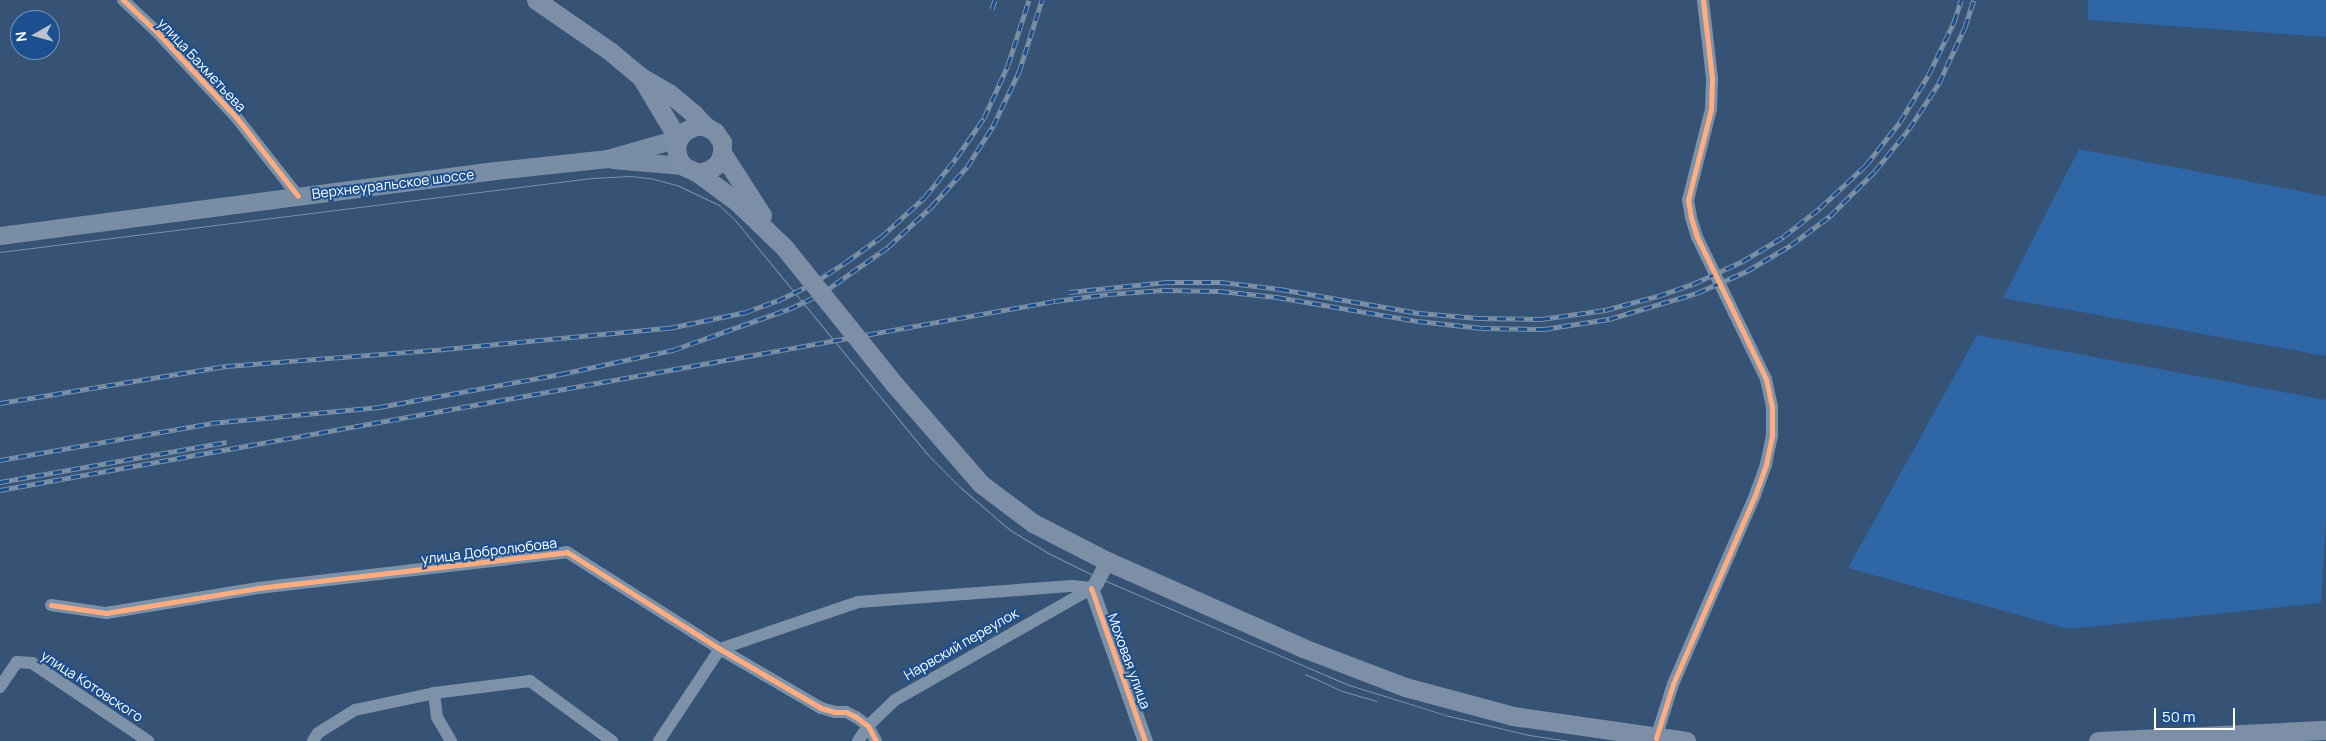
<!DOCTYPE html>
<meta charset="utf-8">
<style>
body{margin:0}
#map{position:relative;width:2326px;height:741px;overflow:hidden;background:#365274;font-family:Manrope,sans-serif}
div>[style]{position:absolute}
.green>*{inset:0;background:#2f66a5}
.minor>*{height:12px;margin:-6px;padding:0 6px;transform-origin:6px;border-radius:6px;background:#7d92a8}
.tertiary>*{height:15px;margin:-7.5px;padding:0 7.5px;transform-origin:7.5px;border-radius:7.5px;background:#7d92a8}
.secondary>*{height:18px;margin:-9px;padding:0 9px;transform-origin:9px;border-radius:9px;background:#798da4}
.primary>*{height:19px;margin:-9.5px;padding:0 9.5px;transform-origin:9.5px;border-radius:9.5px;background:#7d8ea7}
.tram>*{height:1px;margin:-0.5px;padding:0 0.5px;transform-origin:0.5px;border-radius:0.5px;background:#7e92a7}
.rail>*{height:5px;margin-top:-2.5px;transform-origin:0;background:repeating-linear-gradient(90deg,#1b4f8f 0 9px,#7e92a7 0 18px);box-sizing:border-box;border-block:1px solid #7e92a7}
.primary-bridge>*{height:19px;margin:-9.5px;padding:0 9.5px;transform-origin:9.5px;border-radius:9.5px;background:#7d8ea7}
.cycleway>*{height:5px;margin:-2.5px;padding:0 2.5px;transform-origin:2.5px;border-radius:2.5px;background:#ffac80}
span{translate:-50% -50%;white-space:nowrap;text-align:center;line-height:1.15;-webkit-text-stroke:4px #1b4f8f;paint-order:stroke}
.street-label{font-size:14px;color:#fff}
.north{position:absolute;left:10px;top:10px;width:50px;height:50px;box-sizing:border-box;background:#1b4f8f;border:1px solid #7695bc;border-radius:50%;rotate:263deg;font-size:14px;font-weight:700;line-height:20px;text-align:center;color:#fff}
.north::after{content:'';display:block;margin:auto;width:18px;height:22px;background:#b9c2ce;clip-path:polygon(50% 0,100% 100%,50% 72%,0 100%)}
.scale{position:absolute;left:2154px;top:708px;width:81px;height:22px;box-sizing:border-box;border:2px solid #fff;border-top:0;padding-left:6px;font-size:15px;line-height:18px;white-space:nowrap;color:#fff;-webkit-text-stroke:4px #1b4f8f;paint-order:stroke}
</style>
<div id="map">
<div class="green">
<i style="clip-path:polygon(2088px 0,2326px 0,2326px 37px,2088px 20px)"></i>
<i style="clip-path:polygon(2079px 149px,2326px 196px,2326px 356px,2003px 298px)"></i>
<i style="clip-path:polygon(1977px 335px,2326px 400px,2326px 519px,2321px 603px,2069px 629px,1848px 568px)"></i>
</div>
<div class="minor">
<i style="left:123px;top:0;width:45px;rotate:43.2deg"></i>
<i style="left:156px;top:31px;width:117px;rotate:47.1deg"></i>
<i style="left:236px;top:117px;width:100px;rotate:51.9deg"></i>
<i style="left:51px;top:605px;width:56px;rotate:8.3deg"></i>
<i style="left:106px;top:613px;width:154px;rotate:-9.3deg"></i>
<i style="left:258px;top:588px;width:311px;rotate:-6.6deg"></i>
<i style="left:567px;top:552px;width:181px;rotate:32.4deg"></i>
<i style="left:720px;top:649px;width:117px;rotate:30.3deg"></i>
<i style="left:821px;top:708px;width:15px;rotate:16deg"></i>
<i style="left:835px;top:712px;width:11px"></i>
<i style="left:846px;top:712px;width:11px;rotate:27deg"></i>
<i style="left:856px;top:717px;width:15px;rotate:37deg"></i>
<i style="left:868px;top:726px;width:17px;rotate:62deg"></i>
<i style="left:0;top:687px;width:30px;rotate:-56deg"></i>
<i style="left:17px;top:662px;width:15px;rotate:4deg"></i>
<i style="left:32px;top:663px;width:140px;rotate:33.9deg"></i>
<i style="left:434px;top:693px;width:97px;rotate:-7.1deg"></i>
<i style="left:530px;top:681px;width:102px;rotate:36.2deg"></i>
<i style="left:1656px;top:738px;width:57px;rotate:-72.5deg"></i>
<i style="left:1673px;top:684px;width:206px;rotate:-66.5deg"></i>
<i style="left:1755px;top:495px;width:33px;rotate:-70deg"></i>
<i style="left:1766px;top:464px;width:30px;rotate:-78deg"></i>
<i style="left:1772px;top:435px;width:28px;rotate:-90deg"></i>
<i style="left:1772px;top:407px;width:29px;rotate:-102deg"></i>
<i style="left:1766px;top:379px;width:158px;rotate:-115.9deg"></i>
<i style="left:1697px;top:237px;width:21px;rotate:-107deg"></i>
<i style="left:1691px;top:217px;width:17px;rotate:-100deg"></i>
<i style="left:1688px;top:200px;width:94px;rotate:-75.8deg"></i>
<i style="left:1711px;top:109px;width:31px;rotate:-88deg"></i>
<i style="left:1712px;top:78px;width:79px;rotate:-96.6deg"></i>
<i style="left:313px;top:741px;width:9px;rotate:-58deg"></i>
<i style="left:318px;top:733px;width:44px;rotate:-31.9deg"></i>
<i style="left:355px;top:710px;width:81px;rotate:-12.1deg"></i>
<i style="left:434px;top:693px;width:24px;rotate:83deg"></i>
<i style="left:437px;top:717px;width:28px;rotate:60deg"></i>
<i style="left:659px;top:741px;width:110px;rotate:-56.5deg"></i>
<i style="left:720px;top:649px;width:146px;rotate:-18.8deg"></i>
<i style="left:858px;top:602px;width:215px;rotate:-4.3deg"></i>
<i style="left:1072px;top:586px;width:19px;rotate:6deg"></i>
<i style="left:858px;top:741px;width:18px;rotate:-56deg"></i>
<i style="left:868px;top:726px;width:37px;rotate:-44deg"></i>
<i style="left:895px;top:700px;width:224px;rotate:-29.6deg"></i>
</div>
<div class="tertiary">
<i style="left:1107px;top:561px;width:25px;rotate:117deg"></i>
<i style="left:1096px;top:583px;width:7px;rotate:135deg"></i>
<i style="left:1091px;top:588px;width:162px;rotate:70.6deg"></i>
</div>
<div class="secondary">
<i style="left:613px;top:160px;width:70px;rotate:4.9deg"></i>
<i style="left:0;top:236px;width:500px;rotate:-7.47deg"></i>
<i style="left:496px;top:171px;width:113px;rotate:-6.1deg"></i>
<i style="left:608px;top:159px;width:73px;rotate:-15.9deg"></i>
</div>
<div class="primary">
<i style="left:536px;top:0;width:91px;rotate:34.7deg"></i>
<i style="left:611px;top:52px;width:39px;rotate:40deg"></i>
<i style="left:641px;top:77px;width:32px;rotate:30deg"></i>
<i style="left:669px;top:93px;width:31px;rotate:40deg"></i>
<i style="left:693px;top:113px;width:18px;rotate:47deg"></i>
<i style="left:641px;top:77px;width:72px;rotate:59.2deg"></i>
<i style="left:678px;top:139px;width:9px;rotate:103deg"></i>
<i style="left:676px;top:148px;width:10px;rotate:79deg"></i>
<i style="left:678px;top:158px;width:9px;rotate:58deg"></i>
<i style="left:683px;top:166px;width:17px;rotate:25deg"></i>
<i style="left:698px;top:173px;width:11px;rotate:-15deg"></i>
<i style="left:709px;top:170px;width:11px;rotate:-34deg"></i>
<i style="left:718px;top:164px;width:12px;rotate:-70deg"></i>
<i style="left:722px;top:153px;width:11px;rotate:-90deg"></i>
<i style="left:722px;top:142px;width:12px;rotate:-125deg"></i>
<i style="left:715px;top:132px;width:12px;rotate:-149deg"></i>
<i style="left:705px;top:126px;width:10px;rotate:180deg"></i>
<i style="left:695px;top:126px;width:11px;rotate:153deg"></i>
<i style="left:685px;top:131px;width:11px;rotate:131deg"></i>
<i style="left:722px;top:153px;width:74px;rotate:57.2deg"></i>
<i style="left:698px;top:173px;width:49px;rotate:36.6deg"></i>
<i style="left:737px;top:202px;width:65px;rotate:43.8deg"></i>
<i style="left:895px;top:385px;width:131px;rotate:49deg"></i>
<i style="left:981px;top:484px;width:65px;rotate:36.9deg"></i>
<i style="left:1033px;top:523px;width:83px;rotate:27.2deg"></i>
<i style="left:1107px;top:561px;width:214px;rotate:23.9deg"></i>
<i style="left:1303px;top:648px;width:109px;rotate:20.9deg"></i>
<i style="left:1405px;top:687px;width:112px;rotate:15deg"></i>
<i style="left:1513px;top:716px;width:175px;rotate:8.2deg"></i>
<i style="left:2098px;top:741px;width:228px;rotate:-2.8deg"></i>
</div>
<div class="tram">
<i style="left:0;top:252px;width:596px;rotate:-7.14deg"></i>
<i style="left:591px;top:178px;width:40px;rotate:-2.9deg"></i>
<i style="left:631px;top:176px;width:23px;rotate:7deg"></i>
<i style="left:654px;top:179px;width:24px;rotate:15deg"></i>
<i style="left:677px;top:185px;width:47px;rotate:25.5deg"></i>
<i style="left:719px;top:205px;width:22px;rotate:43deg"></i>
<i style="left:735px;top:220px;width:304px;rotate:50.6deg"></i>
<i style="left:928px;top:455px;width:47px;rotate:45deg"></i>
<i style="left:961px;top:488px;width:65px;rotate:40.6deg"></i>
<i style="left:1010px;top:530px;width:47px;rotate:31deg"></i>
<i style="left:1050px;top:554px;width:55px;rotate:26.1deg"></i>
<i style="left:1099px;top:578px;width:269px;rotate:23.2deg"></i>
<i style="left:1346px;top:684px;width:108px;rotate:17.3deg"></i>
<i style="left:1449px;top:716px;width:82px;rotate:13.4deg"></i>
<i style="left:1529px;top:735px;width:40px;rotate:8.5deg"></i>
<i style="left:1305px;top:674px;width:41px;rotate:24.7deg"></i>
<i style="left:1342px;top:691px;width:36px;rotate:16deg"></i>
</div>
<div class="rail">
<i style="left:992px;top:9px;width:9px;rotate:-72deg"></i>
<i style="left:1069px;top:292px;width:98px;rotate:-5.9deg"></i>
<i style="left:1166px;top:282px;width:55px"></i>
<i style="left:1221px;top:282px;width:59px;rotate:6.8deg"></i>
<i style="left:1280px;top:289px;width:141px;rotate:9.8deg"></i>
<i style="left:1419px;top:313px;width:60px;rotate:4.8deg"></i>
<i style="left:1479px;top:318px;width:62px;rotate:0.9deg"></i>
<i style="left:1541px;top:319px;width:65px;rotate:-8deg"></i>
<i style="left:1605px;top:310px;width:55px;rotate:-14.8deg"></i>
<i style="left:1658px;top:296px;width:37px;rotate:-19deg"></i>
<i style="left:1693px;top:284px;width:55px;rotate:-24.7deg"></i>
<i style="left:1743px;top:261px;width:47px;rotate:-31deg"></i>
<i style="left:1783px;top:237px;width:47px;rotate:-38.1deg"></i>
<i style="left:1820px;top:208px;width:63px;rotate:-43.1deg"></i>
<i style="left:1866px;top:165px;width:55px;rotate:-51.7deg"></i>
<i style="left:1900px;top:122px;width:56px;rotate:-58.9deg"></i>
<i style="left:1929px;top:74px;width:58px;rotate:-64.3deg"></i>
<i style="left:1954px;top:22px;width:23px;rotate:-72deg"></i>
<i style="left:0;top:403px;width:229px;rotate:-9.3deg"></i>
<i style="left:226px;top:366px;width:220px;rotate:-4.4deg"></i>
<i style="left:445px;top:349px;width:225px;rotate:-5.4deg"></i>
<i style="left:669px;top:328px;width:79px;rotate:-11.7deg"></i>
<i style="left:746px;top:312px;width:33px;rotate:-20deg"></i>
<i style="left:777px;top:301px;width:39px;rotate:-26deg"></i>
<i style="left:812px;top:284px;width:40px;rotate:-32.9deg"></i>
<i style="left:846px;top:262px;width:43px;rotate:-35.5deg"></i>
<i style="left:881px;top:237px;width:59px;rotate:-42.3deg"></i>
<i style="left:925px;top:197px;width:51px;rotate:-51.3deg"></i>
<i style="left:957px;top:157px;width:47px;rotate:-55.3deg"></i>
<i style="left:984px;top:118px;width:58px;rotate:-65.6deg"></i>
<i style="left:1008px;top:65px;width:68px;rotate:-72.1deg"></i>
<i style="left:0;top:460px;width:214px;rotate:-9.9deg"></i>
<i style="left:211px;top:423px;width:169px;rotate:-5.4deg"></i>
<i style="left:379px;top:407px;width:185px;rotate:-10.3deg"></i>
<i style="left:561px;top:374px;width:115px;rotate:-12.1deg"></i>
<i style="left:673px;top:350px;width:123px;rotate:-19.5deg"></i>
<i style="left:789px;top:309px;width:35px;rotate:-25deg"></i>
<i style="left:821px;top:294px;width:82px;rotate:-35deg"></i>
<i style="left:888px;top:247px;width:59px;rotate:-42.9deg"></i>
<i style="left:931px;top:207px;width:54px;rotate:-48deg"></i>
<i style="left:967px;top:167px;width:49px;rotate:-57.6deg"></i>
<i style="left:993px;top:126px;width:60px;rotate:-64.3deg"></i>
<i style="left:1019px;top:72px;width:76px;rotate:-72.3deg"></i>
<i style="left:0;top:482px;width:230px;rotate:-10deg"></i>
<i style="left:0;top:490px;width:1072px;rotate:-10.16deg"></i>
<i style="left:1055px;top:301px;width:53px;rotate:-7.5deg"></i>
<i style="left:1108px;top:294px;width:56px;rotate:-4.1deg"></i>
<i style="left:1164px;top:290px;width:56px;rotate:1deg"></i>
<i style="left:1220px;top:291px;width:57px;rotate:6deg"></i>
<i style="left:1277px;top:297px;width:143px;rotate:9.7deg"></i>
<i style="left:1418px;top:321px;width:64px;rotate:6.2deg"></i>
<i style="left:1482px;top:328px;width:62px;rotate:0.9deg"></i>
<i style="left:1544px;top:329px;width:66px;rotate:-8.7deg"></i>
<i style="left:1609px;top:319px;width:92px;rotate:-16.5deg"></i>
<i style="left:1697px;top:293px;width:55px;rotate:-23.7deg"></i>
<i style="left:1747px;top:271px;width:51px;rotate:-30.6deg"></i>
<i style="left:1791px;top:245px;width:49px;rotate:-36.6deg"></i>
<i style="left:1830px;top:216px;width:64px;rotate:-45deg"></i>
<i style="left:1875px;top:171px;width:54px;rotate:-51deg"></i>
<i style="left:1909px;top:129px;width:55px;rotate:-56.9deg"></i>
<i style="left:1939px;top:83px;width:62px;rotate:-65.1deg"></i>
<i style="left:1965px;top:27px;width:28px;rotate:-72deg"></i>
</div>
<div class="primary-bridge">
<i style="left:784px;top:247px;width:177px;rotate:51.2deg"></i>
</div>
<div class="cycleway">
<i style="left:123px;top:0;width:45px;rotate:43.2deg"></i>
<i style="left:156px;top:31px;width:117px;rotate:47.1deg"></i>
<i style="left:236px;top:117px;width:100px;rotate:51.9deg"></i>
<i style="left:1091px;top:588px;width:162px;rotate:70.6deg"></i>
<i style="left:51px;top:605px;width:56px;rotate:8.3deg"></i>
<i style="left:106px;top:613px;width:154px;rotate:-9.3deg"></i>
<i style="left:258px;top:588px;width:311px;rotate:-6.6deg"></i>
<i style="left:567px;top:552px;width:181px;rotate:32.4deg"></i>
<i style="left:720px;top:649px;width:117px;rotate:30.3deg"></i>
<i style="left:821px;top:708px;width:15px;rotate:16deg"></i>
<i style="left:835px;top:712px;width:11px"></i>
<i style="left:846px;top:712px;width:11px;rotate:27deg"></i>
<i style="left:856px;top:717px;width:15px;rotate:37deg"></i>
<i style="left:868px;top:726px;width:17px;rotate:62deg"></i>
<i style="left:1656px;top:738px;width:57px;rotate:-72.5deg"></i>
<i style="left:1673px;top:684px;width:206px;rotate:-66.5deg"></i>
<i style="left:1755px;top:495px;width:33px;rotate:-70deg"></i>
<i style="left:1766px;top:464px;width:30px;rotate:-78deg"></i>
<i style="left:1772px;top:435px;width:28px;rotate:-90deg"></i>
<i style="left:1772px;top:407px;width:29px;rotate:-102deg"></i>
<i style="left:1766px;top:379px;width:158px;rotate:-115.9deg"></i>
<i style="left:1697px;top:237px;width:21px;rotate:-107deg"></i>
<i style="left:1691px;top:217px;width:17px;rotate:-100deg"></i>
<i style="left:1688px;top:200px;width:94px;rotate:-75.8deg"></i>
<i style="left:1711px;top:109px;width:31px;rotate:-88deg"></i>
<i style="left:1712px;top:78px;width:79px;rotate:-96.6deg"></i>
</div>
<div class="street-label">
<span style="left:202px;top:65px;rotate:47deg">улица Бахметьева</span>
<span style="left:393px;top:184px;rotate:-7deg">Верхнеуральское шоссе</span>
<span style="left:489px;top:551px;rotate:-7deg">улица Добролюбова</span>
<span style="left:961px;top:644px;rotate:-30deg">Нарвский переулок</span>
<span style="left:1129px;top:661px;rotate:70deg">Моховая улица</span>
<span style="left:92px;top:686px;rotate:33deg">улица Котовского</span>
</div>
<div class="north">N</div>
<div class="scale">50 m</div>
</div>
